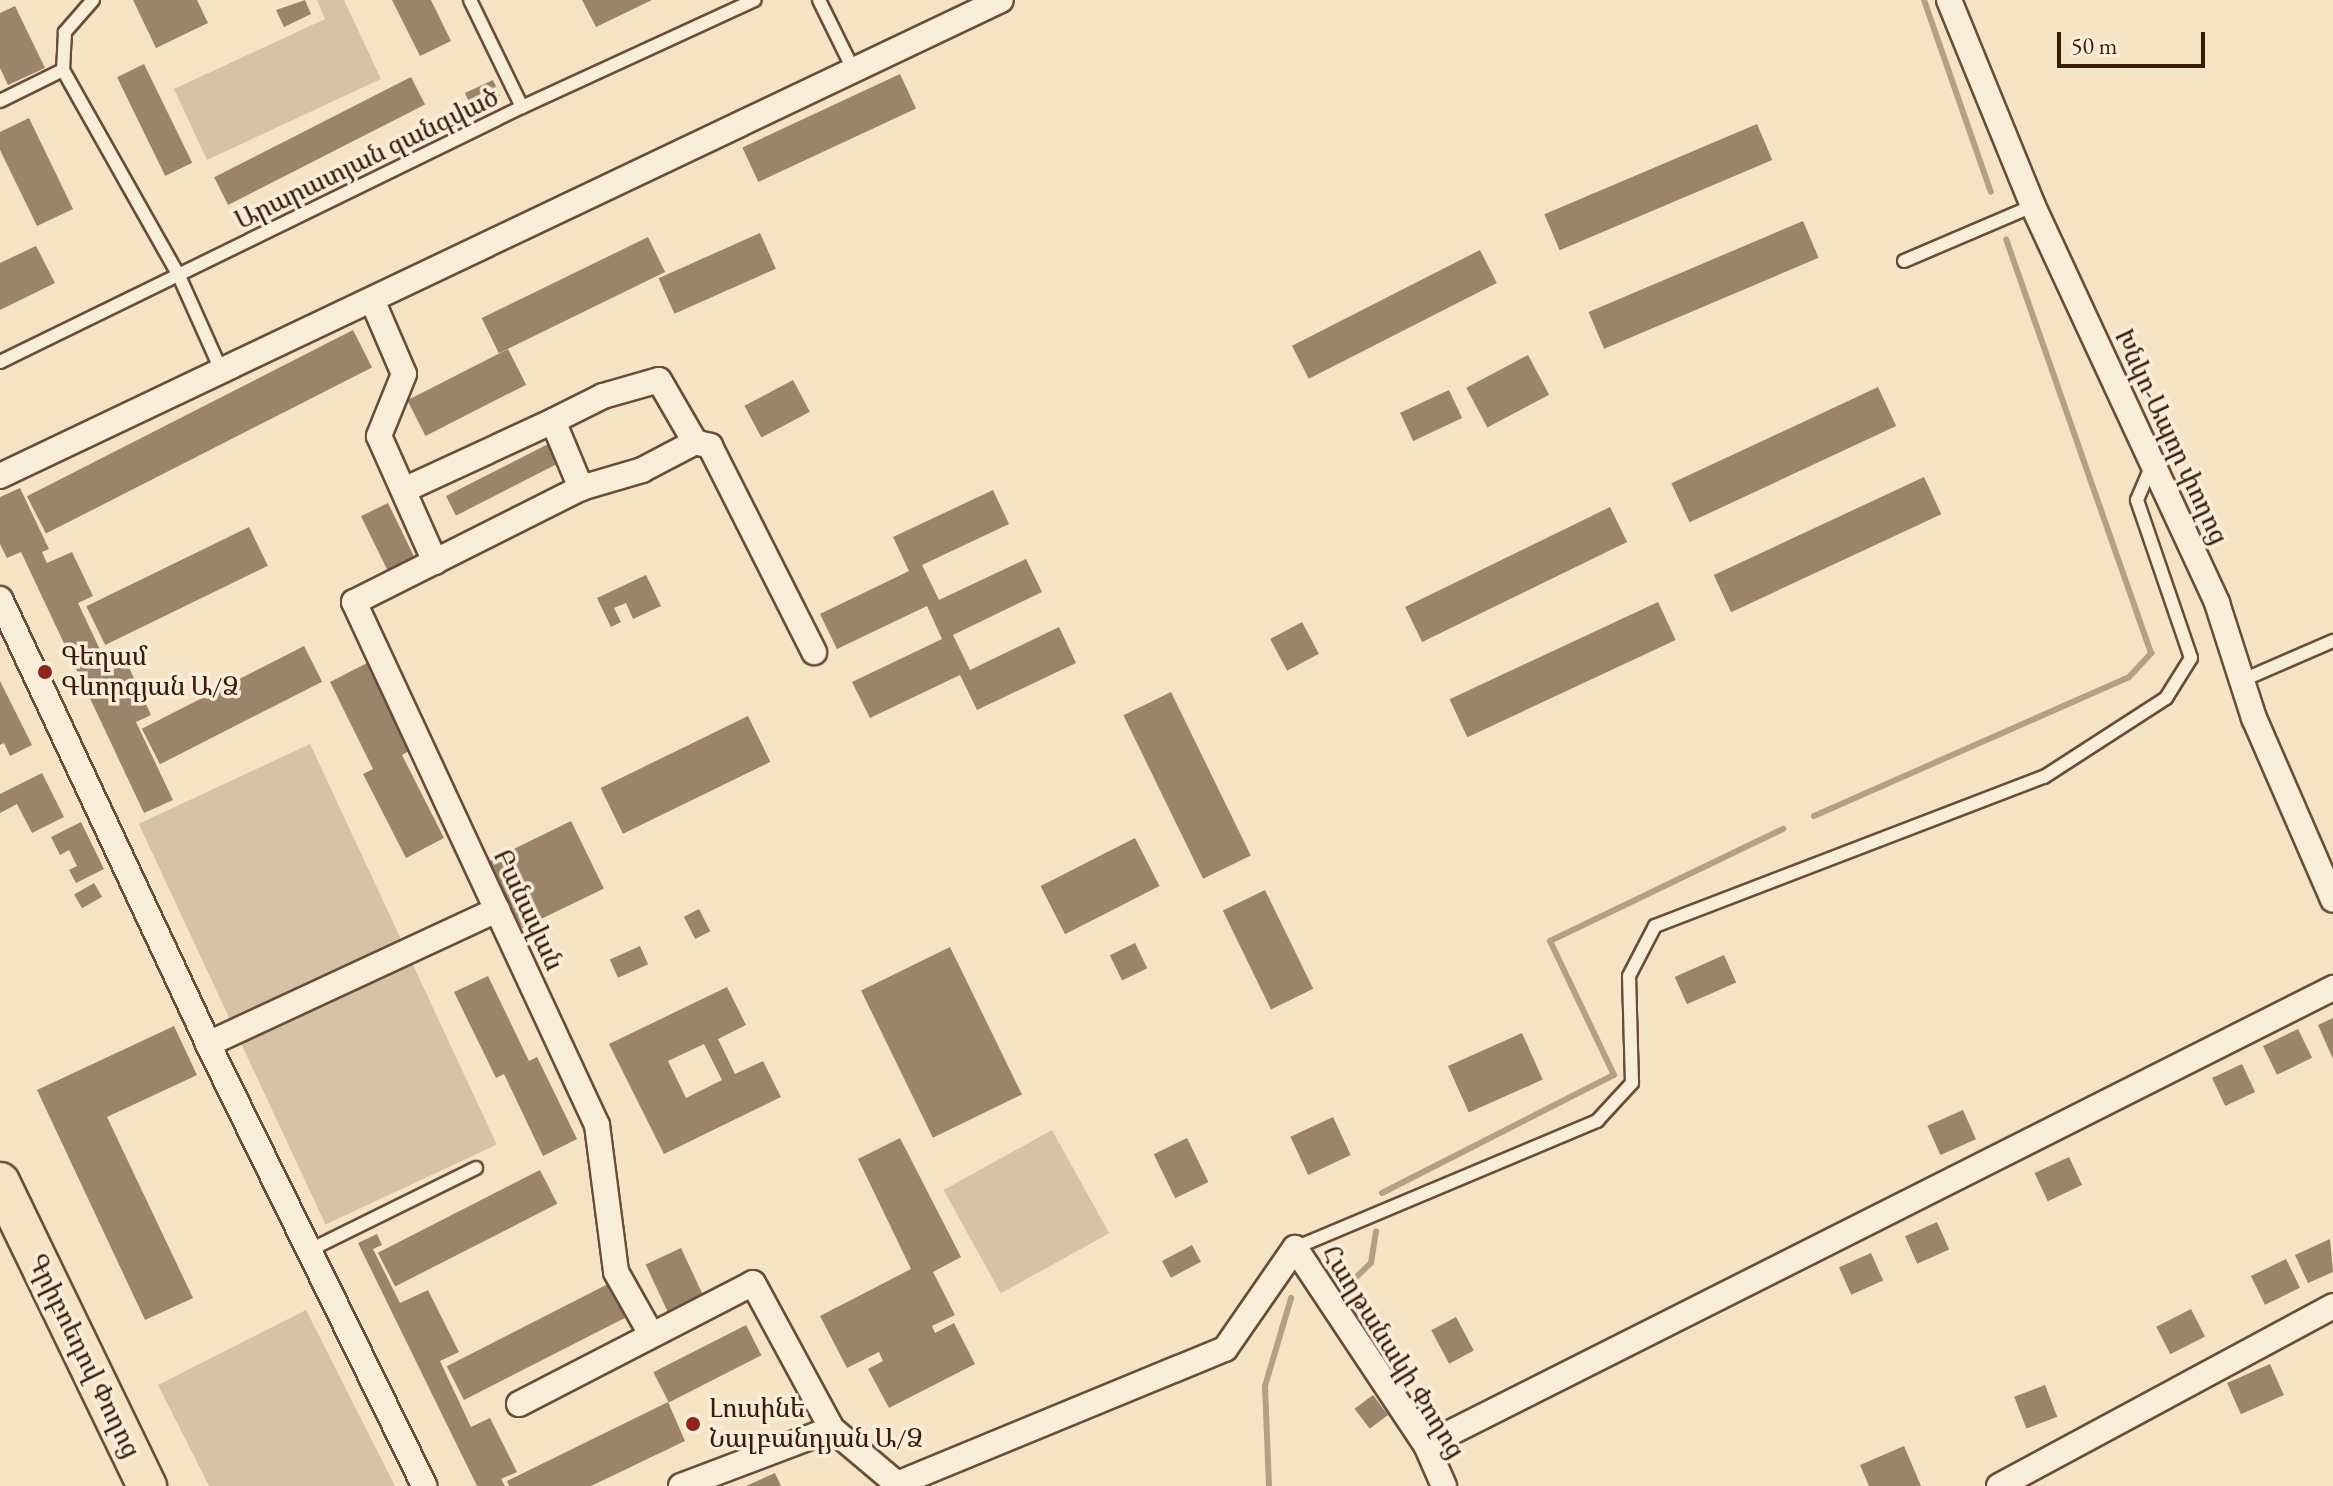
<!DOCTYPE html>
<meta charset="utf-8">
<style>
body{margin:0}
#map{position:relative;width:2333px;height:1486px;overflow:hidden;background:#f5e4c4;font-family:"EB Garamond","Noto Serif Armenian",serif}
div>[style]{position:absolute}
.green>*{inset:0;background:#d6c2a4;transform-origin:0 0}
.stream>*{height:6px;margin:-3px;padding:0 3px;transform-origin:3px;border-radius:3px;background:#b6a085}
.building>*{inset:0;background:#9c846b;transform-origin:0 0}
.roads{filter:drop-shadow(2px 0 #6a4d38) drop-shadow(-2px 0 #6a4d38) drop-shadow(0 2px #6a4d38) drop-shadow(0 -2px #6a4d38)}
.lane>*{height:12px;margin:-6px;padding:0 6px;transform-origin:6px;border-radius:6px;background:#f8edd9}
.street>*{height:24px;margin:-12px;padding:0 12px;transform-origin:12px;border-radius:12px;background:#f8edd9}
.primary>*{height:38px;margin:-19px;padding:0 19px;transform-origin:19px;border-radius:19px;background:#f5e4c4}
.dots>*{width:22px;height:22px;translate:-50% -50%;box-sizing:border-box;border:4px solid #f8edd9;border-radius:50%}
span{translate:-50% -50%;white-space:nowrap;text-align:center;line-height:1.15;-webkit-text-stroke:7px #f8edd9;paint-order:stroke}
.street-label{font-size:26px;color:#3c1b0a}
.poi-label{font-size:26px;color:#3c1b0a}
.left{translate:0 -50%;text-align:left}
.scale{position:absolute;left:2057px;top:32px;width:148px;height:36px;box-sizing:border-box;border:4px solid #3c1b0a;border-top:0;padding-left:10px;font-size:24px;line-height:28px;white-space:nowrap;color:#3c1b0a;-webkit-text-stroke:6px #f8edd9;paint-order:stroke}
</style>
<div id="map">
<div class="green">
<i style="clip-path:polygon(317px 0,344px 0,381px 79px,207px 160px,174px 89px,325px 19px)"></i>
<i style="left:310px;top:744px;width:442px;height:189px;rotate:65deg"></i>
<i style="left:1052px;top:1130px;width:118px;height:124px;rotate:61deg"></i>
<i style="clip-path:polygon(306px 1310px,395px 1486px,209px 1486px,158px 1385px)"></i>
</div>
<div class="stream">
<i style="left:1924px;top:0;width:203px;rotate:70.8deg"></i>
<i style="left:1814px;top:816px;width:344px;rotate:-23.8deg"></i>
<i style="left:2129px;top:677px;width:33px;rotate:-47deg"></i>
<i style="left:2151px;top:653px;width:438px;rotate:-109.3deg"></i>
<i style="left:1382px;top:1193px;width:260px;rotate:-27deg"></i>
<i style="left:1614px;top:1075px;width:148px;rotate:-115.5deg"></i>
<i style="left:1550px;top:941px;width:259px;rotate:-25.7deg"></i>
<i style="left:1347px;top:1286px;width:33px;rotate:-44deg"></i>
<i style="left:1371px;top:1263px;width:32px;rotate:-81deg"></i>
<i style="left:1269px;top:1486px;width:100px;rotate:-92.3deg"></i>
<i style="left:1265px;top:1386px;width:92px;rotate:-73.5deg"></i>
</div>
<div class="building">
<i style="clip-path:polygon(133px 0,197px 0,208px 23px,156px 48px)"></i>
<i style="clip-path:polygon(305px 0,311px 14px,284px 27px,276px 10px)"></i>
<i style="clip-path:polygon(392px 0,431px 0,451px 41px,420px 56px)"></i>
<i style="clip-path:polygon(582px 0,652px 0,596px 27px)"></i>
<i style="clip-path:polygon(15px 6px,45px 68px,8px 85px,0 68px,0 13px)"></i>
<i style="left:144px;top:64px;width:110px;height:30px;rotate:64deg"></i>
<i style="left:900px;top:74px;width:38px;height:174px;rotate:65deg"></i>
<i style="left:411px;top:77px;width:31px;height:221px;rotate:63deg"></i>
<i style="left:493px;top:80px;width:17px;height:31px;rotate:65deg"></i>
<i style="clip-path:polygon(29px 118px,73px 209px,37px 226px,0 150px,0 132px)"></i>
<i style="left:1757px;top:124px;width:39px;height:231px;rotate:67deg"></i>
<i style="left:1803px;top:221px;width:40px;height:233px;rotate:67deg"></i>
<i style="left:760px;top:233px;width:39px;height:111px;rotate:66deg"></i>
<i style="left:648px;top:237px;width:39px;height:185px;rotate:64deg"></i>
<i style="clip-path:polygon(36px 246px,55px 283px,0 310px,0 263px)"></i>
<i style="left:1480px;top:250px;width:37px;height:211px;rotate:63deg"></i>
<i style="left:353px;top:330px;width:42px;height:366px;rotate:63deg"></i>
<i style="left:508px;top:349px;width:40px;height:113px;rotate:63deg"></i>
<i style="left:1528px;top:355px;width:45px;height:70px;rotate:62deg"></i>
<i style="left:793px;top:380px;width:36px;height:55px;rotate:62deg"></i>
<i style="left:1878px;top:387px;width:43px;height:228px;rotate:65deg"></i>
<i style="left:1449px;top:390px;width:31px;height:54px;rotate:65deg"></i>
<i style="left:552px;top:442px;width:22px;height:119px;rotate:63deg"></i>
<i style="left:1924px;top:477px;width:41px;height:232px;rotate:65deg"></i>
<i style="clip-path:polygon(20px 488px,49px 549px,42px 552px,47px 563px,72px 552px,93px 596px,78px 603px,103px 656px,120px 648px,151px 715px,136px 722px,173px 800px,144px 813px,21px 552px,7px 558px,0 544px,0 497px)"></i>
<i style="clip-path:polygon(993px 490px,1009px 524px,922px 565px,939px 600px,1026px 559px,1042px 592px,953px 635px,970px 670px,1059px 627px,1076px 663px,977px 710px,960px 675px,870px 718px,852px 682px,942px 639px,927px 606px,837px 649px,820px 614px,909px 571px,893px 537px)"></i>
<i style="left:388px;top:503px;width:60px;height:30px;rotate:64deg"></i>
<i style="left:1610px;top:507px;width:39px;height:228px;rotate:64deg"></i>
<i style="left:249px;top:527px;width:43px;height:181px;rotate:64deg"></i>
<i style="clip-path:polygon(646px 575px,661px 606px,633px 619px,626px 603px,614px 608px,621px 622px,611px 627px,597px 598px)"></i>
<i style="left:1658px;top:602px;width:42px;height:230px;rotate:65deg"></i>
<i style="left:1302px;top:622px;width:36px;height:36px;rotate:62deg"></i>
<i style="left:304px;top:646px;width:40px;height:182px;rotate:63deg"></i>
<i style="clip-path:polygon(367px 663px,411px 750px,402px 755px,444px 838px,406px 858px,363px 774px,373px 769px,330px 682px)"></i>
<i style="clip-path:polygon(0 681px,32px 745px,10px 756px,4px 743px,0 745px)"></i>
<i style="left:1171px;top:692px;width:182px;height:53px;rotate:64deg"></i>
<i style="left:748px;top:716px;width:51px;height:164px;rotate:64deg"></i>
<i style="clip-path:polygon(42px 773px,64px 817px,32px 833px,17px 804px,0 813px,0 794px)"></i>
<i style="left:571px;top:821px;width:75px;height:91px;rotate:64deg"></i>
<i style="clip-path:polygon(81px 822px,104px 869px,76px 883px,69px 870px,77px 866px,69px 850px,60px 855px,51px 837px)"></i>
<i style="left:1135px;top:838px;width:54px;height:106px;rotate:63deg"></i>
<i style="left:94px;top:883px;width:16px;height:23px;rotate:60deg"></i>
<i style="left:1265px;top:890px;width:110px;height:47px;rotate:64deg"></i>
<i style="left:699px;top:909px;width:25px;height:17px;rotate:63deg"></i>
<i style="left:1135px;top:943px;width:28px;height:28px;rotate:64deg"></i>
<i style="left:640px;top:946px;width:20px;height:33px;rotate:66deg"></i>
<i style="left:950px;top:947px;width:164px;height:99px;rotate:64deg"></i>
<i style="left:1724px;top:955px;width:30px;height:54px;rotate:66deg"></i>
<i style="clip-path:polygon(488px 976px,529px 1061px,537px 1057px,577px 1139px,543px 1156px,504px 1074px,496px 1078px,454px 992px)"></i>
<i style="clip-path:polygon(evenodd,727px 987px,746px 1025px,718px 1039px,735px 1074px,763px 1061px,781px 1097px,664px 1154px,609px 1044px,727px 987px,704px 1044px,722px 1080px,686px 1098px,668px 1061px,704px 1044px)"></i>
<i style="clip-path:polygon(2333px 1018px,2333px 1059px,2318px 1025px)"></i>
<i style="clip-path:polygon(174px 1026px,197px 1075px,107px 1117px,193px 1298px,145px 1320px,37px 1090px)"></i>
<i style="left:2298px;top:1029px;width:32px;height:39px;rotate:64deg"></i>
<i style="left:1522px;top:1033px;width:51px;height:81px;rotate:66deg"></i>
<i style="left:2242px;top:1064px;width:31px;height:33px;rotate:65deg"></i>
<i style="left:1963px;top:1110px;width:32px;height:39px;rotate:66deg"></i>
<i style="left:1333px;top:1117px;width:42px;height:47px;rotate:65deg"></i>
<i style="clip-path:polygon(900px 1138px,961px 1257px,933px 1272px,955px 1315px,932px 1326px,935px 1333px,954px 1323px,975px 1364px,889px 1408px,868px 1369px,883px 1361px,879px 1352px,847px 1368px,820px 1316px,911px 1269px,858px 1159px)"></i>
<i style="left:1187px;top:1138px;width:49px;height:37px;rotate:64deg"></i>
<i style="left:2069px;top:1157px;width:31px;height:38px;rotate:65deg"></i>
<i style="left:540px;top:1170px;width:38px;height:182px;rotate:63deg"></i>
<i style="left:1937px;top:1222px;width:30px;height:35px;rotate:66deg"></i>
<i style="clip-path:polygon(377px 1234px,382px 1245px,373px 1249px,400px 1303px,428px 1290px,459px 1352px,440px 1361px,471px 1427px,490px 1418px,517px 1472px,501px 1479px,505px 1486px,477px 1486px,358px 1243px)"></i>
<i style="clip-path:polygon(2330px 1239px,2333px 1272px,2308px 1283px,2295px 1255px)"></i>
<i style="left:1192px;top:1245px;width:19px;height:34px;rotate:62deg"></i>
<i style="left:681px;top:1248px;width:55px;height:39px;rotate:65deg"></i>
<i style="left:1871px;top:1253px;width:30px;height:35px;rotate:66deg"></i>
<i style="left:2286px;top:1259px;width:32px;height:39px;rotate:64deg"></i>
<i style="left:608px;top:1284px;width:38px;height:181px;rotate:63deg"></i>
<i style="left:2191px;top:1309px;width:31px;height:39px;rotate:63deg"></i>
<i style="left:1456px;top:1317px;width:38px;height:28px;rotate:62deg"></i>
<i style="left:746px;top:1325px;width:34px;height:104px;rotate:63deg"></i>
<i style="left:2270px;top:1364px;width:34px;height:47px;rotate:66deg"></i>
<i style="left:2045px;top:1385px;width:34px;height:33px;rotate:69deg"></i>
<i style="left:1373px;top:1395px;width:25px;height:23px;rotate:53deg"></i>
<i style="clip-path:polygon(668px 1402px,685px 1441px,591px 1486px,509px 1486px,507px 1481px)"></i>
<i style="clip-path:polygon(1904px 1446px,1921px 1486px,1869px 1486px,1860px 1465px)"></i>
<i style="clip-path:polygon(775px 1473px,781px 1486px,746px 1486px)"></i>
</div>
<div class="roads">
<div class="lane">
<i style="left:93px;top:0;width:43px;rotate:131.2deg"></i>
<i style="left:65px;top:32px;width:38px;rotate:93deg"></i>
<i style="left:63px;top:70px;width:236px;rotate:60.6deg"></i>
<i style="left:179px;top:276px;width:105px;rotate:65.9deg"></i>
<i style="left:470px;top:0;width:119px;rotate:64.1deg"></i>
<i style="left:819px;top:0;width:79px;rotate:63.8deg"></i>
<i style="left:0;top:101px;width:70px;rotate:-26.2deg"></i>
<i style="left:1904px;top:261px;width:140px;rotate:-23.1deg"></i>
<i style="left:0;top:362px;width:581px;rotate:-26.04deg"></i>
<i style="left:522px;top:107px;width:256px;rotate:-24.7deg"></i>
<i style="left:2245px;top:679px;width:96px;rotate:-23.4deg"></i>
<i style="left:1295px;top:1248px;width:328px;rotate:-22.8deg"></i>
<i style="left:1597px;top:1121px;width:52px;rotate:-47.4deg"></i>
<i style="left:1632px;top:1083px;width:107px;rotate:-91.6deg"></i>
<i style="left:1629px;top:976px;width:56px;rotate:-62.5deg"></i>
<i style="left:1655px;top:926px;width:417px;rotate:-21deg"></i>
<i style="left:2044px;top:777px;width:145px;rotate:-32.9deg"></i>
<i style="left:2166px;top:698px;width:47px;rotate:-58deg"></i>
<i style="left:2191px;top:658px;width:167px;rotate:-108.9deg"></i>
<i style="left:2137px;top:500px;width:38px;rotate:-67deg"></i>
<i style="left:312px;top:1249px;width:183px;rotate:-26.3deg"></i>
</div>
<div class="street">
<i style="left:1949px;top:0;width:222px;rotate:67.8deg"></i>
<i style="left:2033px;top:206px;width:438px;rotate:65.1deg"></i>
<i style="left:2217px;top:603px;width:121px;rotate:72.2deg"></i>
<i style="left:2254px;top:718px;width:198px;rotate:66.5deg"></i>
<i style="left:373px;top:302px;width:78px;rotate:66.7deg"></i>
<i style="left:404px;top:374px;width:67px;rotate:112deg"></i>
<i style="left:379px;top:436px;width:138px;rotate:66deg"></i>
<i style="left:553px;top:421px;width:56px;rotate:-26.6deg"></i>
<i style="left:603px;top:396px;width:58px;rotate:-15.9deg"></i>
<i style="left:659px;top:380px;width:72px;rotate:59.9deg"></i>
<i style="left:0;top:476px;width:1108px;rotate:-25.43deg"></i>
<i style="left:581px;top:488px;width:64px;rotate:-16.4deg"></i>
<i style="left:642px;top:470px;width:60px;rotate:-27.8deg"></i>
<i style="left:695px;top:442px;width:16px;rotate:15deg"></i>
<i style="left:710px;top:446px;width:231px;rotate:63.2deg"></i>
<i style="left:404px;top:490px;width:164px;rotate:-24.8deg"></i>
<i style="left:553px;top:421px;width:73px;rotate:67.3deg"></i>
<i style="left:581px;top:488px;width:254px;rotate:153.3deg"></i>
<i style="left:354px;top:602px;width:577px;rotate:65.08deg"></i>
<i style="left:597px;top:1125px;width:148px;rotate:82.6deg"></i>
<i style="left:616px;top:1272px;width:71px;rotate:60.6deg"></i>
<i style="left:0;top:599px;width:491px;rotate:64.9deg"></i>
<i style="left:208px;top:1044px;width:492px;rotate:63.9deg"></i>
<i style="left:208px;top:1044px;width:319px;rotate:-24.9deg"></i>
<i style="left:519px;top:1404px;width:263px;rotate:-27.3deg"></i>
<i style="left:753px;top:1283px;width:166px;rotate:61.6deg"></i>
<i style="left:832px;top:1429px;width:85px;rotate:40.2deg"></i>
<i style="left:897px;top:1484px;width:355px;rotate:-22.4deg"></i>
<i style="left:1225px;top:1349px;width:123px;rotate:-55.3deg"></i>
<i style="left:1295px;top:1248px;width:237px;rotate:56.4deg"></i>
<i style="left:1426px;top:1445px;width:45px;rotate:66.3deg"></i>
<i style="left:1426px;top:1445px;width:1016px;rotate:-26.74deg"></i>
<i style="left:681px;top:1486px;width:161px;rotate:-20.7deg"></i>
<i style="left:1999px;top:1486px;width:379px;rotate:-28.3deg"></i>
</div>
<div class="primary">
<i style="left:0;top:1182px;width:338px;rotate:64.2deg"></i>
</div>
</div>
<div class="dots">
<i style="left:45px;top:672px;background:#8f2418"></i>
<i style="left:693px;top:1424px;background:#8f2418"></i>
</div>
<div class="street-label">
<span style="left:367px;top:159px;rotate:-26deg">Արարատյան զանգված</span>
<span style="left:2171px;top:437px;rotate:65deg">Խնկո-Ապոր փողոց</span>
<span style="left:528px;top:910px;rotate:65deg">Բանավան</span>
<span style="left:1393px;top:1352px;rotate:58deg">Հաղթանակի Փողոց</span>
<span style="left:84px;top:1356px;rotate:64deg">Գրիբոեդով Փողոց</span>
</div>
<div class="poi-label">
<span class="left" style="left:61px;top:672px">Գեղամ<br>Գևորգյան Ա/Ձ</span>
<span class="left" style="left:709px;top:1424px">Լուսինե<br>Նալբանդյան Ա/Ձ</span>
</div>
<div class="scale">50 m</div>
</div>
